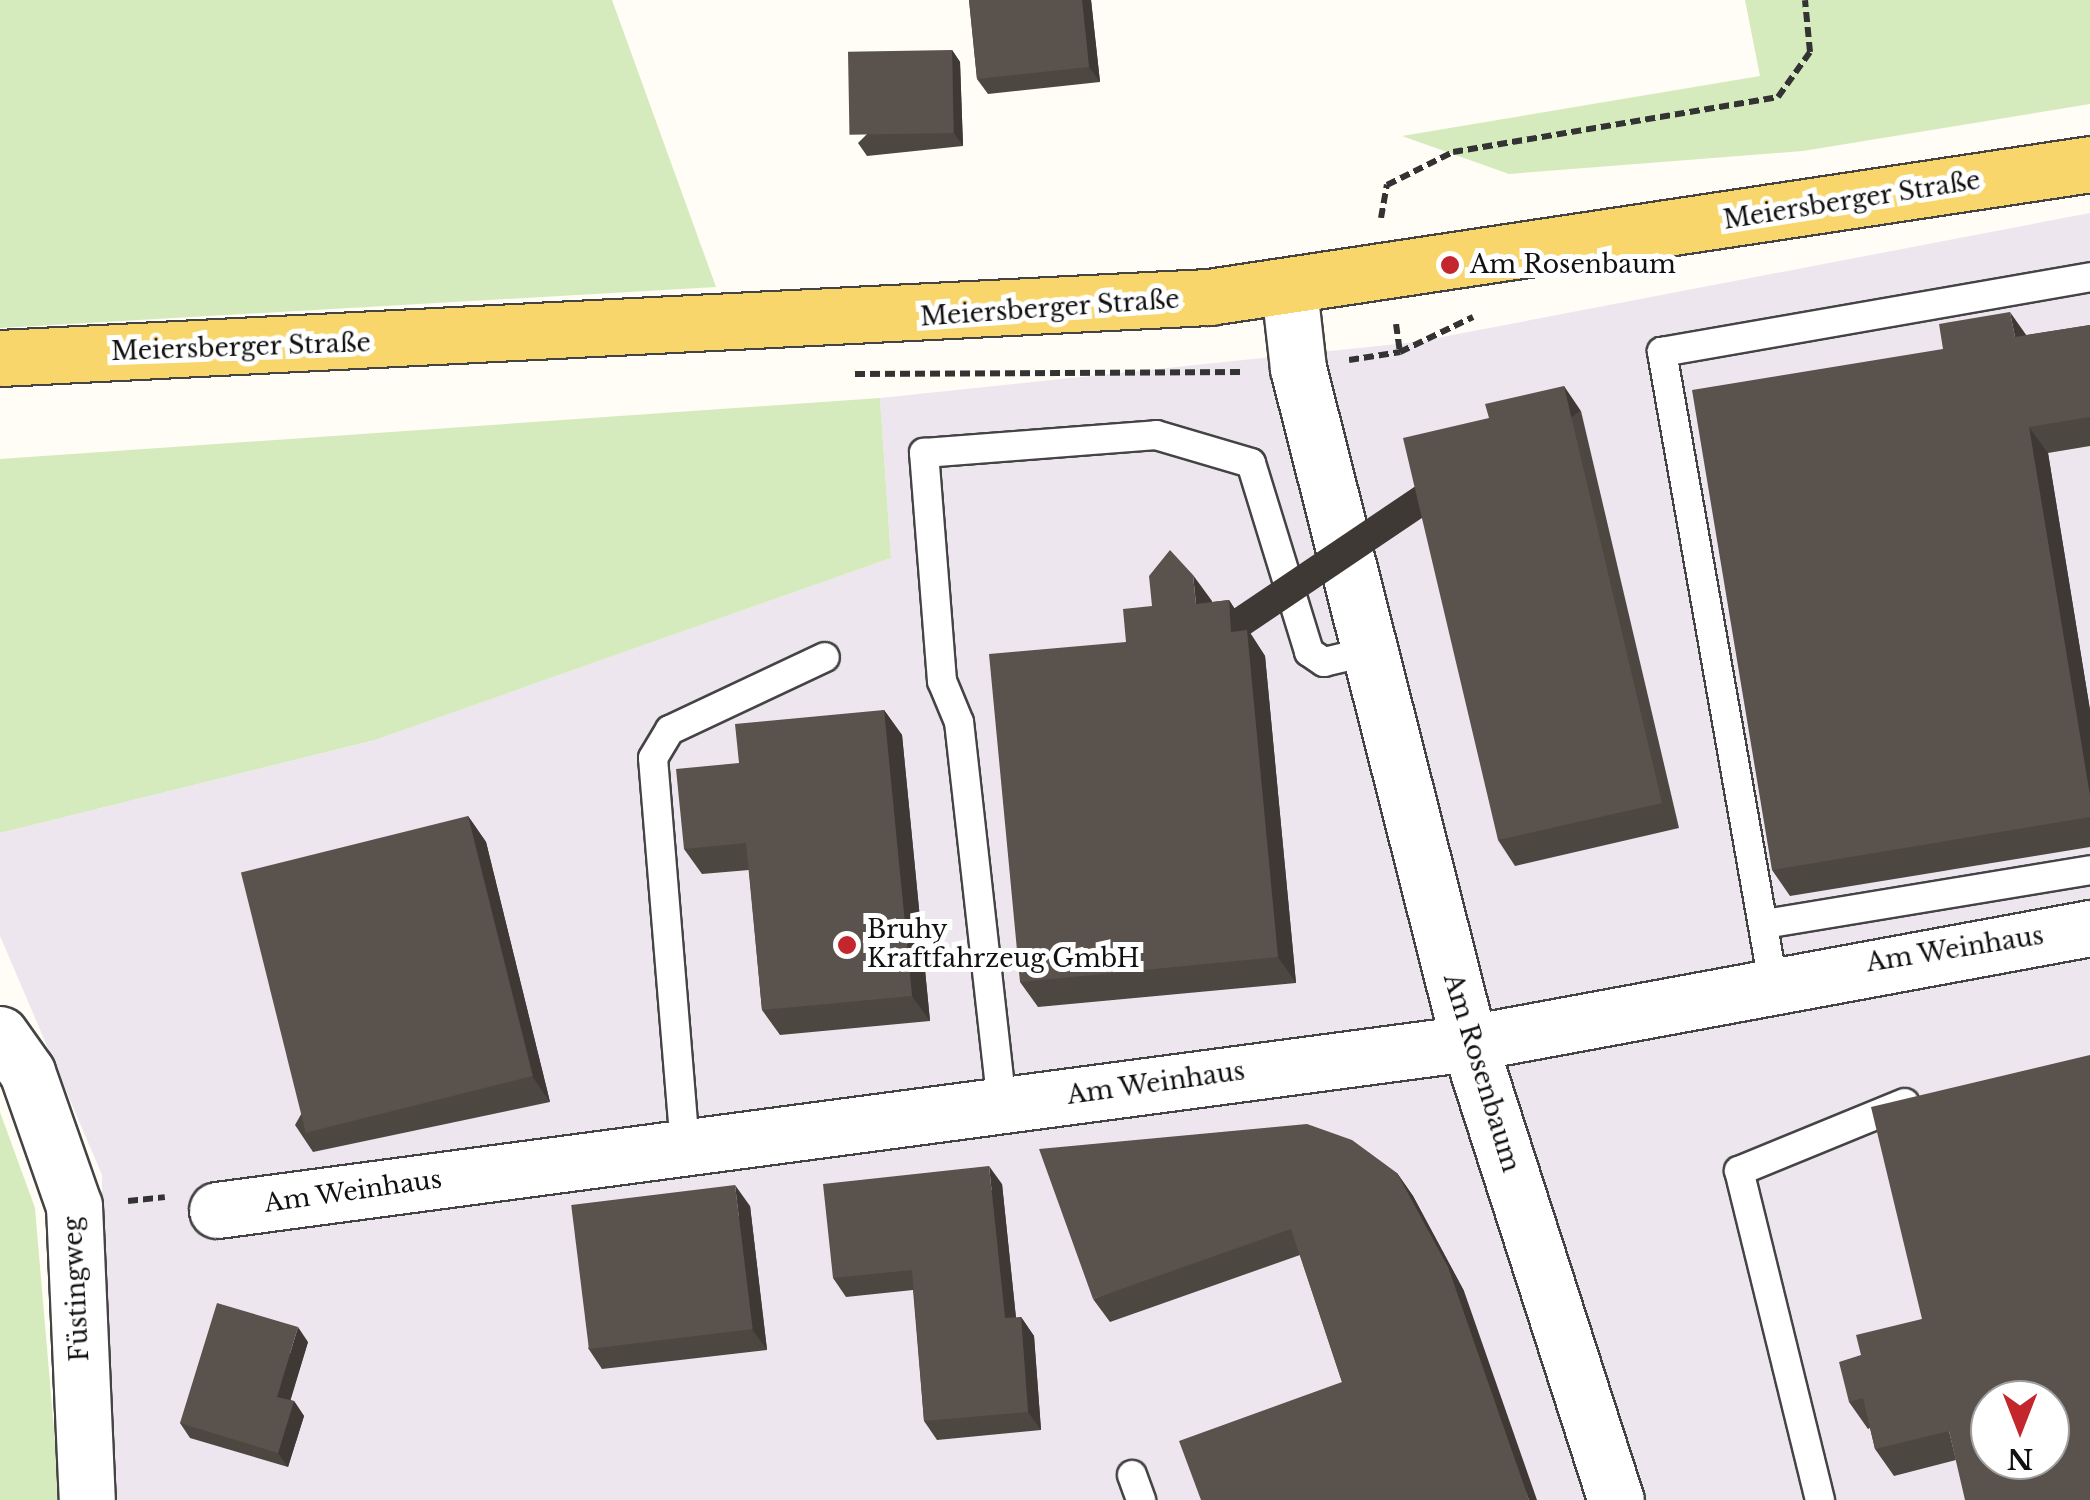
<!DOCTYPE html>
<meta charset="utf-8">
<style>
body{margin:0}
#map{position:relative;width:2090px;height:1500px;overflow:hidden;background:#fffdf5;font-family:"Libre Baskerville",serif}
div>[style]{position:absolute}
.industrial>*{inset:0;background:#eee6ef}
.green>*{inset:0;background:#d5ebbd}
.path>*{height:6px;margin-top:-3px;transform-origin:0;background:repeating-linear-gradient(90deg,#333 0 10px,transparent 0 15px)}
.roads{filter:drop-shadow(2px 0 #444) drop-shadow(-2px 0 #444) drop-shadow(0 2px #444) drop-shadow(0 -2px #444)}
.lane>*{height:28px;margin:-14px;padding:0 14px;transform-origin:14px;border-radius:14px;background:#fff}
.street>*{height:55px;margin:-27.5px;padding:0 27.5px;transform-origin:27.5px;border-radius:27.5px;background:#fff}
.primary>*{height:55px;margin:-27.5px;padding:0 27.5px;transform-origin:27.5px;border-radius:27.5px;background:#f9d66b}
.wall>*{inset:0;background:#4d4742}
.shaded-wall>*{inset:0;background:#3f3936;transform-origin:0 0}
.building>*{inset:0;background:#5a524d;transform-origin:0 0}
.dots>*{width:28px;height:28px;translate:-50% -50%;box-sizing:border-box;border:5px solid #fff;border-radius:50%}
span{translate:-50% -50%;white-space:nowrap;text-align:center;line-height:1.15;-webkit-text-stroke:10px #fff;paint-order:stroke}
.street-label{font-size:25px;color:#111}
.poi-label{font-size:25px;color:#111}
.left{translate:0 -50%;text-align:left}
.north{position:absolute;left:1970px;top:1380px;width:100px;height:100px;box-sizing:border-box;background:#fff;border:2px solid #a0a0a0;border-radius:50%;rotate:180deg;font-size:28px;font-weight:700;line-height:40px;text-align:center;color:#111}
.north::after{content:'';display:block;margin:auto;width:35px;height:45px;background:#c4262e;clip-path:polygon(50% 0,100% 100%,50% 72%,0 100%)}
</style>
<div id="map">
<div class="industrial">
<i style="clip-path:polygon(evenodd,2090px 213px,2090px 1500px,103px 1500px,102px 1175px,0 936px,0 833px,375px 740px,891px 558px,880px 398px,1416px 342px,2090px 213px,1990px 1400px,2050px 1400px,2050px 1460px,1990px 1460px,1990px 1400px)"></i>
</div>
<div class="green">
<i style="clip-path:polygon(0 0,612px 0,716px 287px,0 328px)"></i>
<i style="clip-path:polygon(1745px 0,2090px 0,2090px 104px,1803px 151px,1509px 174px,1402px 136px,1760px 76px)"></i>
<i style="clip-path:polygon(880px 398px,891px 558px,375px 740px,0 833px,0 459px)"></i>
<i style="clip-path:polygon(0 1112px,35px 1208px,60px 1500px,0 1500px)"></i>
</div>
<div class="path">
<i style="left:1381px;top:218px;width:34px;rotate:-80deg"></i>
<i style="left:1387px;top:185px;width:74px;rotate:-26.6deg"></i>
<i style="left:1453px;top:152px;width:330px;rotate:-9.6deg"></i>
<i style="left:1778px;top:97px;width:55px;rotate:-54.6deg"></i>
<i style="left:1810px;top:52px;width:52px;rotate:-95.5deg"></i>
<i style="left:1396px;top:324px;width:27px;rotate:82deg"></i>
<i style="left:1349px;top:360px;width:52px;rotate:-8.9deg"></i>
<i style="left:1400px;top:352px;width:81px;rotate:-25.6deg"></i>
<i style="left:855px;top:374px;width:387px;rotate:-0.3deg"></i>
<i style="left:128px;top:1201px;width:37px;rotate:-6deg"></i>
</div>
<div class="roads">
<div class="lane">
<i style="left:1765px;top:924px;width:329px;rotate:-9.4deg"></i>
<i style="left:1773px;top:983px;width:641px;rotate:-99.98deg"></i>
<i style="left:1662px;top:352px;width:435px;rotate:-9.9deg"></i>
<i style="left:1002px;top:1105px;width:385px;rotate:-96.4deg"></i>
<i style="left:959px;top:722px;width:44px;rotate:-112.5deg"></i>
<i style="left:942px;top:681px;width:229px;rotate:-94.5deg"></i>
<i style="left:924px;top:453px;width:233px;rotate:-4.4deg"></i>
<i style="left:1156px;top:435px;width:99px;rotate:16.4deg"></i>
<i style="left:1251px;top:463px;width:198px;rotate:72.9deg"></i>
<i style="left:1309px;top:652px;width:18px;rotate:34deg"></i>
<i style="left:1324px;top:662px;width:47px;rotate:-13.4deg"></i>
<i style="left:685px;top:1147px;width:390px;rotate:-94.7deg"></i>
<i style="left:653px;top:758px;width:33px;rotate:-59deg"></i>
<i style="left:670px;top:730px;width:171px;rotate:-25.2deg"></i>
<i style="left:1132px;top:1475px;width:27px;rotate:70deg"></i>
<i style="left:1820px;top:1500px;width:339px;rotate:-103.8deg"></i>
<i style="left:1739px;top:1171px;width:179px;rotate:-22.3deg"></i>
</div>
<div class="street">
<i style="left:1289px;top:289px;width:80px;rotate:83.5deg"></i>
<i style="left:1298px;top:368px;width:696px;rotate:75.78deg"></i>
<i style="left:1469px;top:1043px;width:480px;rotate:72.2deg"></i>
<i style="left:0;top:1034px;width:47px;rotate:54.6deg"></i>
<i style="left:27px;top:1072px;width:142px;rotate:70.7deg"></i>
<i style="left:74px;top:1206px;width:294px;rotate:87.5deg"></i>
<i style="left:217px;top:1210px;width:1263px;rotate:-7.6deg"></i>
<i style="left:1469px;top:1043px;width:632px;rotate:-10.49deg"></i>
</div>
<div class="primary">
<i style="left:0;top:358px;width:1211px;rotate:-2.89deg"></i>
<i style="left:1209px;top:297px;width:891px;rotate:-8.58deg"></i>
</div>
</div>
<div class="wall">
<i style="clip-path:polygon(969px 0,1091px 0,1100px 82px,988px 94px,977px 79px)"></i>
<i style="clip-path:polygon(952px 50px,960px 62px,963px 146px,867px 156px,858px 143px)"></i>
<i style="clip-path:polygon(2090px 325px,2090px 446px,2048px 453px,2090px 710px,2090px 847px,1790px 896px,1772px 870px,2026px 335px)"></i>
<i style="clip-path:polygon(1581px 411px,1679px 828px,1515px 866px,1498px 840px,1489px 418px)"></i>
<i style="clip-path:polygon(1229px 600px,1265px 656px,1296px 983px,1038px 1007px,1020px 982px,1126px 642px,1212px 601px,1212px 602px)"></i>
<i style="clip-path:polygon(884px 710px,902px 735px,930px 1021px,780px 1035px,762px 1010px,749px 870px,702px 874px,684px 849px,739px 763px)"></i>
<i style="clip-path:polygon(468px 816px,486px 842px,550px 1102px,313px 1152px,295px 1125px)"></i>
<i style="clip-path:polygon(1397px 1173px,1413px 1196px,1464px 1291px,1342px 1382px,1300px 1255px,1110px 1322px,1093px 1299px)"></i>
<i style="clip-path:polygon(1002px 1184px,1016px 1318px,1021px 1317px,1034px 1336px,1041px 1430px,937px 1440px,924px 1421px,913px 1290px,846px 1297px,833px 1278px)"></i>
<i style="clip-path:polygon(750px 1206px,767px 1350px,602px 1369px,588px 1348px)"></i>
<i style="clip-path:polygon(1922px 1319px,1956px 1460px,1894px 1476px,1875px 1449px,1870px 1428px,1868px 1429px,1849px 1402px,1861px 1355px)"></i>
<i style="clip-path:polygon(308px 1342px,290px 1400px,294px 1401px,304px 1416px,288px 1467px,190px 1438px,180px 1423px)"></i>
</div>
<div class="shaded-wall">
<i style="clip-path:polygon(1082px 0,1091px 0,1100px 82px,1089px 67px)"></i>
<i style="clip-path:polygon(952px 50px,960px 62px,963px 146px,954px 133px)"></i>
<i style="clip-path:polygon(2010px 312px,2029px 339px,2015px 337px)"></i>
<i style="left:1564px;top:386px;width:30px;height:428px;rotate:56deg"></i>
<i style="clip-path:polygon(2029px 427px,2048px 453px,2090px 710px,2090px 796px)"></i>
<i style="clip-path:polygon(1193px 575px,1212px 601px,1214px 629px,1196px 604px)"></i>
<i style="clip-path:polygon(1229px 600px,1265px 656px,1296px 983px,1278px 957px,1231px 632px)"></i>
<i style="clip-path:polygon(884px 710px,902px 735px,930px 1021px,912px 996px)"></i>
<i style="clip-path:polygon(468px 816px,486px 842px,550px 1102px,532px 1076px)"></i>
<i style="clip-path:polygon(989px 1166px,1002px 1184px,1018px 1337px,1005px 1318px)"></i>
<i style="clip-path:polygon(1397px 1173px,1413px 1196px,1464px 1291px,1537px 1500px,1529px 1500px)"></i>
<i style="clip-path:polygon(735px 1185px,750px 1206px,767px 1350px,752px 1329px)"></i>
<i style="clip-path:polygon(1021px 1317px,1034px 1336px,1041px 1430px,1028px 1412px)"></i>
<i style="clip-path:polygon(298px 1327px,308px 1342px,287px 1412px,277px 1397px)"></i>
<i style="clip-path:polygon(294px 1401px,304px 1416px,288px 1467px,278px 1453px)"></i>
</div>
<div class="building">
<i style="clip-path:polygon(969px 0,1082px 0,1089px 67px,977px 79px)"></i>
<i style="left:952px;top:50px;width:83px;height:104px;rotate:89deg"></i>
<i style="clip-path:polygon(2010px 312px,2015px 337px,2090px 325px,2090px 417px,2029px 427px,2090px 796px,2090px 817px,1772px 870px,1692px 390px,1943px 349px,1939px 324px)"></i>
<i style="clip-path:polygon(1564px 386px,1662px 803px,1498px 840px,1403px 438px,1489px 418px,1485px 404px)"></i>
<i style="clip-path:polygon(1170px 550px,1193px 575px,1196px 604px,1229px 600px,1231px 632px,1247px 630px,1278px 957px,1020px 982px,989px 654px,1126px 642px,1123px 609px,1152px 606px,1149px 576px)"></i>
<i style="clip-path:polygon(884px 710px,912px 996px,762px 1010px,746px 843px,684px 849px,676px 769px,739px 763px,735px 724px)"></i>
<i style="left:468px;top:816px;width:268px;height:234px;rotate:76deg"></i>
<i style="clip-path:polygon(evenodd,2090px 1055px,2090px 1500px,1965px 1500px,1949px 1431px,1875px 1449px,1863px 1398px,1849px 1402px,1839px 1362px,1861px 1355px,1856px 1335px,1922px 1319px,1871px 1107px,2090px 1055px,1990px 1400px,2050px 1400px,2050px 1460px,1990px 1460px,1990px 1400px)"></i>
<i style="clip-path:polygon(1307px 1124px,1352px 1140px,1397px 1173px,1448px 1267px,1529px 1500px,1201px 1500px,1179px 1441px,1342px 1382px,1291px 1229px,1093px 1299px,1039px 1149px)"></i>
<i style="clip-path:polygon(989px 1166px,1005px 1318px,1021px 1317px,1028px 1412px,924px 1421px,912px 1270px,833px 1278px,823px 1184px)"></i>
<i style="left:735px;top:1185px;width:145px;height:165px;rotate:83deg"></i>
<i style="clip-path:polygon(217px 1303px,298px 1327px,277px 1397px,294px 1401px,278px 1453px,180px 1423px)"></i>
</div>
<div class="dots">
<i style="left:1450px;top:265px;background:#c4262e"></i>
<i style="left:847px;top:945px;background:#c4262e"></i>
</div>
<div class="street-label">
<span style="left:1852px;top:201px;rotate:-9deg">Meiersberger Straße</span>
<span style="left:1050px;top:309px;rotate:-4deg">Meiersberger Straße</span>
<span style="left:241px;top:348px;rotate:-2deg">Meiersberger Straße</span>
<span style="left:1955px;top:950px;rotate:-9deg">Am Weinhaus</span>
<span style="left:1481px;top:1073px;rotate:73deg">Am Rosenbaum</span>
<span style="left:1156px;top:1084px;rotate:-8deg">Am Weinhaus</span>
<span style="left:353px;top:1192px;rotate:-8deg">Am Weinhaus</span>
<span style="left:77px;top:1289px;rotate:-93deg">Füstingweg</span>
</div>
<div class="poi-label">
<span class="left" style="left:1470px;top:265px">Am Rosenbaum</span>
<span class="left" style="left:867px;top:945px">Bruhy<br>Kraftfahrzeug GmbH</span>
</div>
<div class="north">N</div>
</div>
